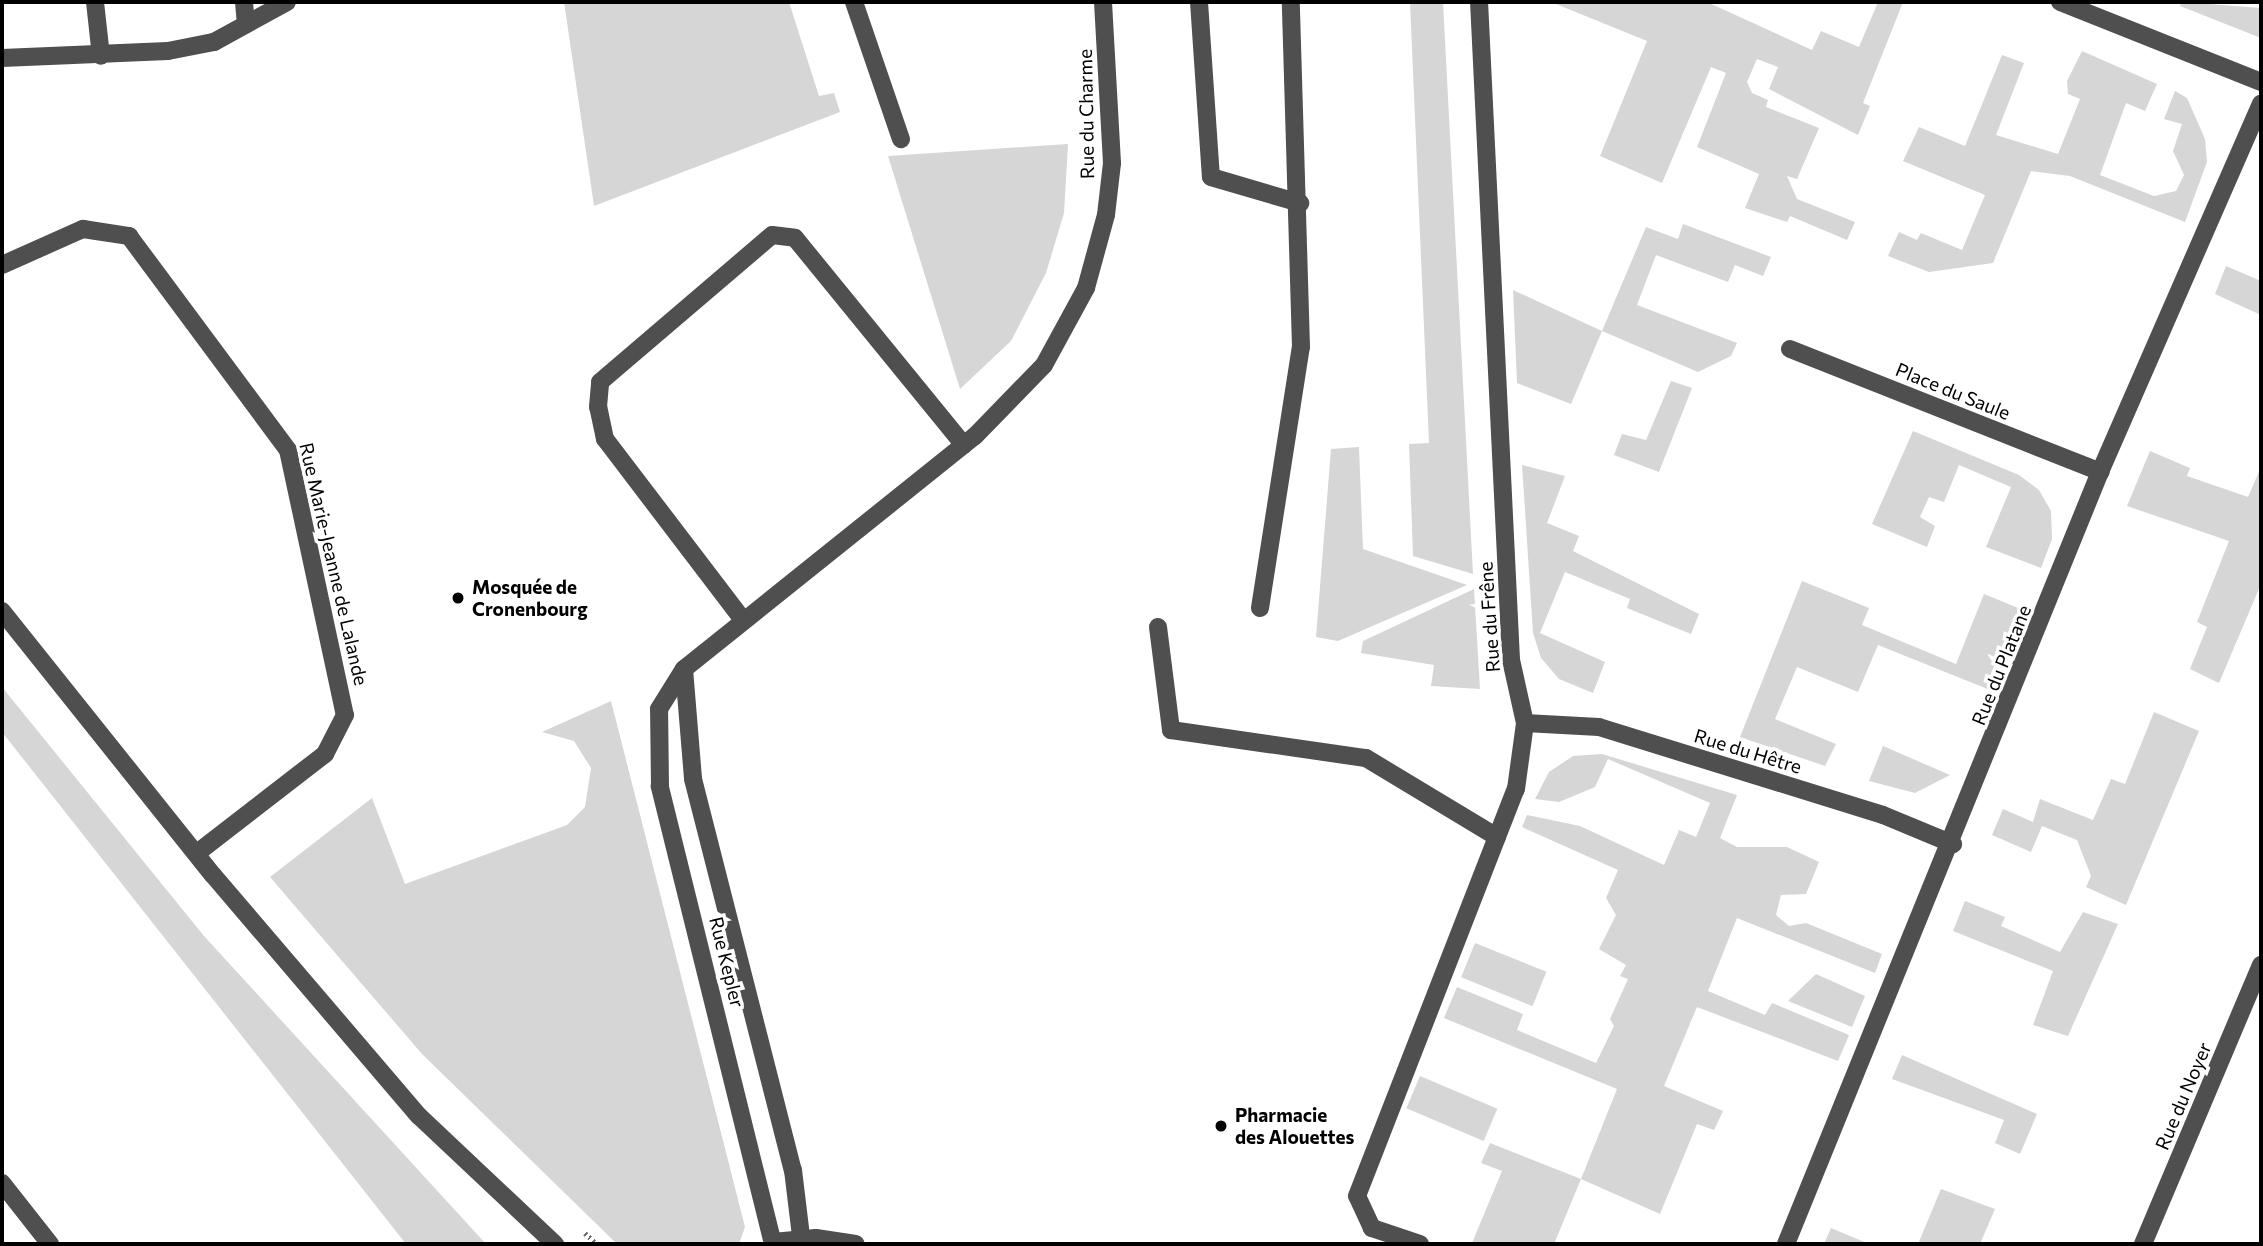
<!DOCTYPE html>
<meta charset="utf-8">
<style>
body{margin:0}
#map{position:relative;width:2263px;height:1246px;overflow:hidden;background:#fff;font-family:Commissioner,sans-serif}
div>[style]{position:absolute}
.green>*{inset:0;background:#d6d6d6;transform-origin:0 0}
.path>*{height:4.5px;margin-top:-2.25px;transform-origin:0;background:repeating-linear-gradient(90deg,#717171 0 2px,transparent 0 5.5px)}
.minor>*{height:18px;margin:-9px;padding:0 9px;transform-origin:9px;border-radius:9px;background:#4f4f4f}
.dots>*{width:19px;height:19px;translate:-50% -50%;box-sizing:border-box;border:4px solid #fff;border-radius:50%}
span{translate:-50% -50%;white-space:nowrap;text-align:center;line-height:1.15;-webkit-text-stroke:7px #fff;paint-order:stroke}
.street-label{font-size:19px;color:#000}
.poi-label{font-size:19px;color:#000;font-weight:700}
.left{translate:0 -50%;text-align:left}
.frame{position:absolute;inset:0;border:4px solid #000;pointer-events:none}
</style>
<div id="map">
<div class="green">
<i style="clip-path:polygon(564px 2px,789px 2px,819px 96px,834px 93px,840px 112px,594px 206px)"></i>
<i style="clip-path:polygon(1410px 2px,1443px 2px,1473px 574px,1413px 556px,1409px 444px,1429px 443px)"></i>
<i style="clip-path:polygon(1551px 2px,1707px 2px,1812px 50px,1821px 31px,1859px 47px,1878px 2px,1903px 2px,1863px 103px,1870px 106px,1858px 135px,1769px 89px,1778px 67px,1757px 59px,1747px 82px,1752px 93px,1768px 100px,1766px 107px,1819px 128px,1797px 179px,1787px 176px,1797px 199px,1855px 222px,1847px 240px,1790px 216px,1787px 222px,1745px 208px,1759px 174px,1697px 147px,1726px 73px,1711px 67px,1662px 183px,1600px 156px,1647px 41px)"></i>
<i style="clip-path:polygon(2182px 2px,2261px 8px,2261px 38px,2180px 6px)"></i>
<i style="clip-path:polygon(2082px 51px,2157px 84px,2145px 111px,2126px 103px,2100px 175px,2154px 196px,2176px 191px,2184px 175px,2173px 151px,2182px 124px,2164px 119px,2175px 91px,2187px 98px,2205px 139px,2207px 162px,2185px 222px,2070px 176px,2031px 171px,1993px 263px,1929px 272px,1888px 256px,1899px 232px,1917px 240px,1921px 233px,1962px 250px,1985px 195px,1903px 161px,1919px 127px,1965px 146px,2002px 55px,2024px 63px,1996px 135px,2058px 154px,2080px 99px,2068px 94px,2067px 81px)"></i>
<i style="clip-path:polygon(1068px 144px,1064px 213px,1046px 273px,1011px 341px,960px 389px,888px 156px)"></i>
<i style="clip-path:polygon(1683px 224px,1771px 257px,1763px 276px,1735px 265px,1728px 282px,1656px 255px,1637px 305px,1737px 343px,1731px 356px,1698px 372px,1602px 331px,1571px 404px,1517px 383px,1513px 290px,1602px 331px,1646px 227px,1678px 239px)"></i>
<i style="clip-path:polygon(2226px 266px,2261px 281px,2261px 315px,2215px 294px)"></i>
<i style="clip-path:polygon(1671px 381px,1692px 388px,1659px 472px,1614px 455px,1622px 434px,1646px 440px)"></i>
<i style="clip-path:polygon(1913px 431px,2019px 475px,2039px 490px,2051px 511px,2052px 539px,2041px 568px,1986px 547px,2011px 487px,1959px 465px,1944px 502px,1929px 497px,1920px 517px,1935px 526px,1927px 547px,1872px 524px)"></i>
<i style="clip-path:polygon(1359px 447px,1363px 549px,1467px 585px,1338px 641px,1316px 637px,1331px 449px)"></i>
<i style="clip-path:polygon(2150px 451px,2190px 468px,2187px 476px,2248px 497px,2261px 467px,2261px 584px,2219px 683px,2190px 669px,2207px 627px,2197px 622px,2229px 541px,2127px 506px)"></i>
<i style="clip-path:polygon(1522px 465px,1565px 476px,1547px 523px,1579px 536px,1573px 551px,1699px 614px,1691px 634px,1627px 608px,1630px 599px,1565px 572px,1540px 633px,1605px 662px,1593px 693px,1559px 679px,1541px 658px,1533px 633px)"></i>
<i style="clip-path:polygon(1802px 581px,1869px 608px,1862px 625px,1956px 664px,1984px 594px,2023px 610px,1990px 690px,1878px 645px,1858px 692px,1797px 667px,1775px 719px,1836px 744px,1825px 766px,1740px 737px)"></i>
<i style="clip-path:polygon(1474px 589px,1480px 689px,1431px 686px,1434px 665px,1361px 653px,1363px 641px)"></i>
<i style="clip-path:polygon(2px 687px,204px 936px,486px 1244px,406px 1244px,2px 732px)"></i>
<i style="clip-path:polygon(611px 701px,745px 1227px,739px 1244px,617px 1244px,422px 1054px,270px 877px,372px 798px,405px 884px,567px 825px,585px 807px,591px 768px,574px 741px,542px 732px)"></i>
<i style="clip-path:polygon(2154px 712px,2199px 731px,2126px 905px,2086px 887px,2091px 876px,2077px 840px,2042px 826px,2031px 852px,1992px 835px,2003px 809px,2033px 822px,2040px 799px,2093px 820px,2111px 779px,2125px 784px)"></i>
<i style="clip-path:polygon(1883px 746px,1950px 775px,1915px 793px,1869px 781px)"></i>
<i style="clip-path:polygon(1602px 754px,1737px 795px,1720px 838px,1737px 847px,1787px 847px,1819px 862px,1806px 894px,1781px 895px,1776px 915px,1789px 926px,1806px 923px,1882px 954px,1875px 973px,1737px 918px,1708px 991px,1765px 1015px,1772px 1003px,1849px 1035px,1838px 1061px,1697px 1007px,1664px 1086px,1723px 1111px,1714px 1130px,1697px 1124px,1660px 1214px,1581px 1179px,1554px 1244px,1477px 1244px,1472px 1243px,1502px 1171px,1481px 1163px,1490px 1143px,1581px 1179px,1617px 1089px,1444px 1018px,1457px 987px,1523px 1014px,1517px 1030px,1596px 1063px,1614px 1026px,1610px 1019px,1628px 979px,1620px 976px,1626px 965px,1599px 949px,1616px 915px,1606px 898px,1618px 870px,1522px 827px,1527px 815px,1580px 826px,1664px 865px,1679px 830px,1696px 837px,1710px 803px,1608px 759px,1595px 787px,1559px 802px,1535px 799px,1549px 772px,1573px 756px)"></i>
<i style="clip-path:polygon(1965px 901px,2005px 917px,2001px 926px,2060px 952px,2083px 912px,2118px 924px,2068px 1036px,2033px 1025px,2053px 971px,1953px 931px)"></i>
<i style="left:1475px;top:943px;width:77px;height:37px;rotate:22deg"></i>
<i style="clip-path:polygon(1816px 974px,1865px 996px,1852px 1027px,1788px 1001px)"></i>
<i style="clip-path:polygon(1902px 1055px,2037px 1114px,2020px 1154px,1995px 1143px,2004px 1120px,1892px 1079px)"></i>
<i style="left:1420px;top:1076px;width:84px;height:35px;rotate:23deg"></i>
<i style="clip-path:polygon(1941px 1189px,1995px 1209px,1980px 1244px,1918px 1244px)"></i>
<i style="clip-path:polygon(1831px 1228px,1869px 1244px,1824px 1244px)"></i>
</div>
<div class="path">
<i style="left:585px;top:1233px;width:16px;rotate:43deg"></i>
</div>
<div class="minor">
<i style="left:95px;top:2px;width:54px;rotate:83.7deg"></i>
<i style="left:244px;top:2px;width:22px;rotate:85deg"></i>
<i style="left:854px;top:2px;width:145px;rotate:71.1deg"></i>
<i style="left:1199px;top:2px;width:175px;rotate:86.1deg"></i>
<i style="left:1211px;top:177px;width:93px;rotate:16.3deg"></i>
<i style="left:2060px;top:2px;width:216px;rotate:21.7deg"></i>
<i style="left:2px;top:58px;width:166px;rotate:-2.4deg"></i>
<i style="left:168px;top:51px;width:47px;rotate:-11.1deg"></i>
<i style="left:214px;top:42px;width:83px;rotate:-28.7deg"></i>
<i style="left:2px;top:265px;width:89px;rotate:-24deg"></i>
<i style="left:83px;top:229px;width:47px;rotate:8.7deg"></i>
<i style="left:129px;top:236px;width:267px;rotate:53.4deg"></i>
<i style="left:288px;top:450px;width:271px;rotate:77.9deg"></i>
<i style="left:345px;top:715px;width:44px;rotate:117.1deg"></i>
<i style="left:325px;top:754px;width:162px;rotate:142.3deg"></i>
<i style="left:1790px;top:349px;width:334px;rotate:21.6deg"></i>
<i style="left:1260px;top:608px;width:264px;rotate:-81.1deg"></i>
<i style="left:1301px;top:347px;width:345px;rotate:-91.7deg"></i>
<i style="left:2px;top:611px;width:338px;rotate:51.4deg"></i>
<i style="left:213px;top:875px;width:317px;rotate:49.5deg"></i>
<i style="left:419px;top:1116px;width:187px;rotate:43.3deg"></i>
<i style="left:743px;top:620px;width:228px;rotate:-127.3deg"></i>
<i style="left:605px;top:439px;width:33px;rotate:-102deg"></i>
<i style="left:598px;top:407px;width:25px;rotate:-85deg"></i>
<i style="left:600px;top:382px;width:226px;rotate:-40.5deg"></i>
<i style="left:772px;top:235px;width:23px;rotate:7deg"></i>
<i style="left:795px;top:238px;width:267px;rotate:50.8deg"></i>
<i style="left:1158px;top:627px;width:104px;rotate:82.8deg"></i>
<i style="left:1171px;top:730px;width:197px;rotate:8.2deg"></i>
<i style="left:1366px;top:758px;width:153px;rotate:31.1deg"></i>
<i style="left:684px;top:669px;width:110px;rotate:85.3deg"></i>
<i style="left:693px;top:779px;width:404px;rotate:75.7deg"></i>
<i style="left:793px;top:1170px;width:75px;rotate:83.1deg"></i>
<i style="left:1525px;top:723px;width:74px;rotate:3.1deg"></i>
<i style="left:1599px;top:727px;width:297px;rotate:17.2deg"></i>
<i style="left:1883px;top:815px;width:76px;rotate:22.5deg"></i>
<i style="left:2px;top:1183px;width:78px;rotate:51.8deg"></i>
<i style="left:773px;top:1242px;width:43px;rotate:-5.3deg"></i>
<i style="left:816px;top:1238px;width:40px;rotate:8.5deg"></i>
<i style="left:773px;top:1244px;width:472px;rotate:-103.9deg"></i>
<i style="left:660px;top:786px;width:77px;rotate:-90.7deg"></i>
<i style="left:659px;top:709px;width:47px;rotate:-58deg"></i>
<i style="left:684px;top:669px;width:373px;rotate:-38.7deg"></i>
<i style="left:975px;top:436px;width:99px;rotate:-45.8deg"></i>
<i style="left:1044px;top:365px;width:88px;rotate:-61.4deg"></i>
<i style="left:1086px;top:288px;width:76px;rotate:-74.7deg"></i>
<i style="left:1106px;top:215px;width:52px;rotate:-83.4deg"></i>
<i style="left:1112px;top:163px;width:161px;rotate:-93.2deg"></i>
<i style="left:1420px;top:1244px;width:51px;rotate:-161.6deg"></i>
<i style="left:1372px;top:1228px;width:35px;rotate:-115deg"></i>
<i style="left:1357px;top:1196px;width:437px;rotate:-68.7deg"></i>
<i style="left:1516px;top:789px;width:67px;rotate:-82.2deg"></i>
<i style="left:1525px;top:723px;width:65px;rotate:-102.5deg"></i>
<i style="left:1511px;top:660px;width:659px;rotate:-92.78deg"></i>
<i style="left:1786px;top:1244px;width:833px;rotate:-67.87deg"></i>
<i style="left:2100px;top:472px;width:402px;rotate:-66.4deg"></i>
<i style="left:2143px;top:1244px;width:303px;rotate:-67.1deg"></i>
</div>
<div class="dots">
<i style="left:458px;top:598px;background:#000"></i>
<i style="left:1221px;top:1126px;background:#000"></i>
</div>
<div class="street-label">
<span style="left:1086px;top:114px;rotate:-91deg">Rue du Charme</span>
<span style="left:1953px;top:391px;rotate:22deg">Place du Saule</span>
<span style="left:334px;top:564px;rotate:77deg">Rue Marie-Jeanne de Lalande</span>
<span style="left:1489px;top:617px;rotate:-94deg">Rue du Frêne</span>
<span style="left:2001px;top:665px;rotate:-68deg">Rue du Platane</span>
<span style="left:1748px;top:751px;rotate:17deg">Rue du Hêtre</span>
<span style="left:727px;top:962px;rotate:76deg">Rue Kepler</span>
<span style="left:2183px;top:1096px;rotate:-67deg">Rue du Noyer</span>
</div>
<div class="poi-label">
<span class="left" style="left:472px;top:598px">Mosquée de<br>Cronenbourg</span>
<span class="left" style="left:1235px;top:1126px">Pharmacie<br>des Alouettes</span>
</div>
<div class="frame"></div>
</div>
